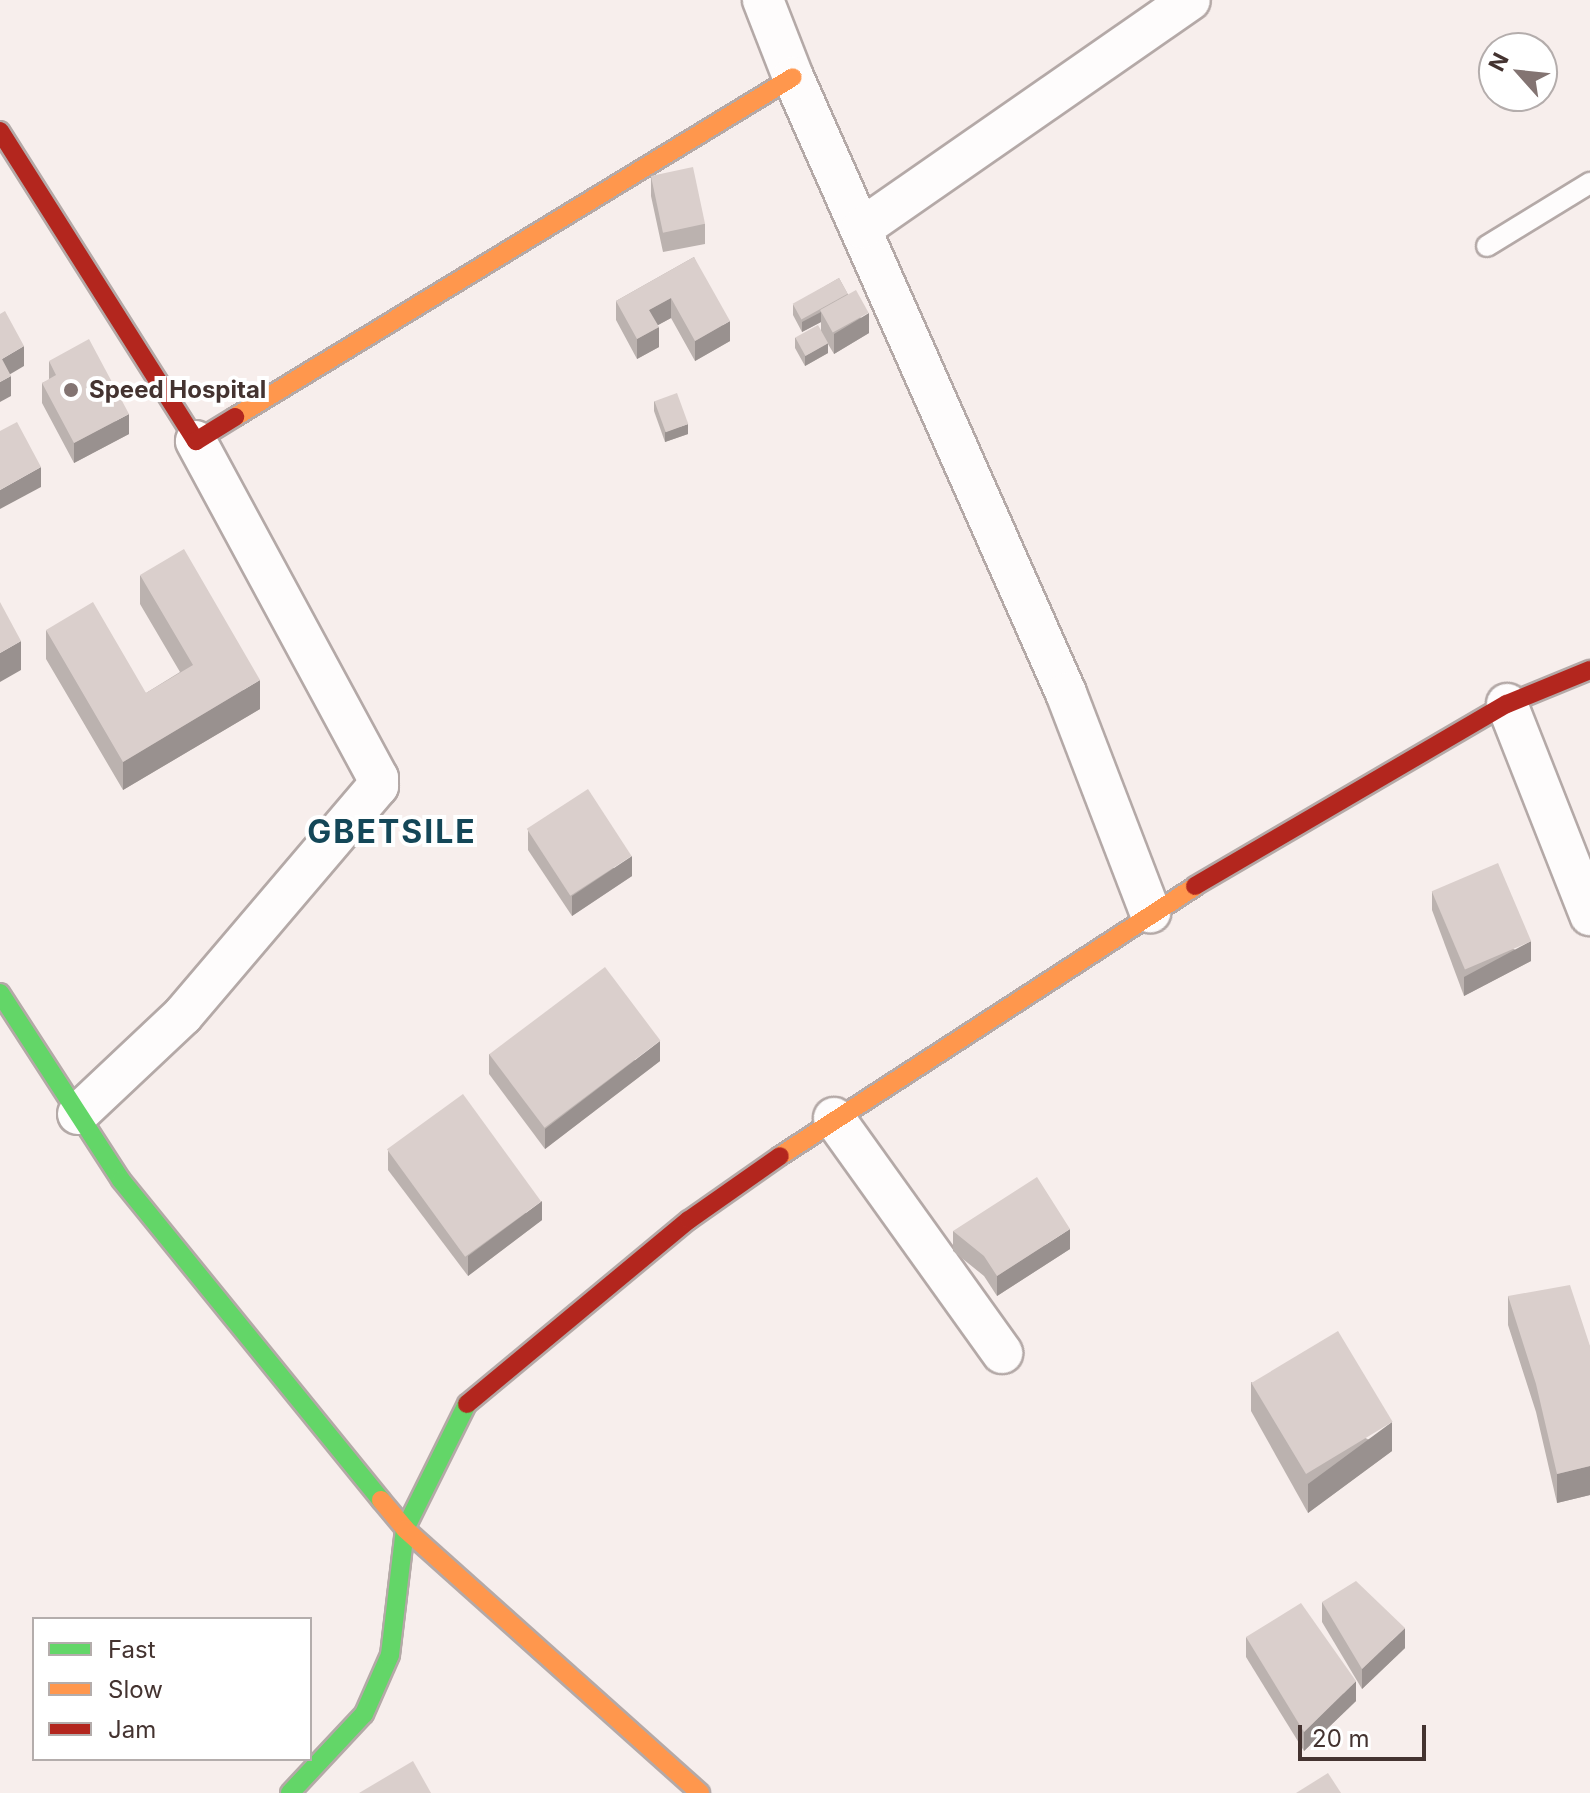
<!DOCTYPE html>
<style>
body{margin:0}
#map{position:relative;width:1590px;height:1793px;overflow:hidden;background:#f7eeec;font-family:Inter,sans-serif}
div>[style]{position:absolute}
.roads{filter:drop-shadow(2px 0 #b4a9a7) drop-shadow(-2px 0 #b4a9a7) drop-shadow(0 2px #b4a9a7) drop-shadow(0 -2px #b4a9a7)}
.lane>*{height:20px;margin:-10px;padding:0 10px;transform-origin:10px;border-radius:10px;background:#fefcfc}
.street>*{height:40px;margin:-20px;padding:0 20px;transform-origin:20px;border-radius:20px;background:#fefcfc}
.fast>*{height:18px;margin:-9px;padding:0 9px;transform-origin:9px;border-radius:9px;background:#63d668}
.slow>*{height:18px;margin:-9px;padding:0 9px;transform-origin:9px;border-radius:9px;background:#ff974d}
.jam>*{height:18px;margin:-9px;padding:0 9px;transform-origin:9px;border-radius:9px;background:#b3261e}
.wall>*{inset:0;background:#bbb2af}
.shaded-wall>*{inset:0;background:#99918f}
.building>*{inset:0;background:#dacfcc;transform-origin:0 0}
.dots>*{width:22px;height:22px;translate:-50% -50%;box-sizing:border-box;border:4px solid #fff;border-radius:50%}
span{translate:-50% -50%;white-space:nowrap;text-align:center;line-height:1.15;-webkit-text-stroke:8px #fff;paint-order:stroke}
.poi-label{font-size:24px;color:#443330;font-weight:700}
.left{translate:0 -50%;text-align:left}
.district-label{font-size:32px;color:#144758;font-weight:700;letter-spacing:2px}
.legend{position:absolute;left:32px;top:1617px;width:280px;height:144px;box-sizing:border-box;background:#fff;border:2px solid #b4adac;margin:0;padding:10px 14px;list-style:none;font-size:24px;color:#443330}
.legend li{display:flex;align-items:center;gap:16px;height:40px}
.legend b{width:40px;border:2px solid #b4adac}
.north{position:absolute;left:1478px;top:32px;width:80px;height:80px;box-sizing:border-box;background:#fff;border:2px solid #b4adac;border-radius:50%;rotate:297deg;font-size:22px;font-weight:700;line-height:32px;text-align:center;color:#443330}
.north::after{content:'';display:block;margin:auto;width:28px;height:36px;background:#837472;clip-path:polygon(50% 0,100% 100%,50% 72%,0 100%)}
.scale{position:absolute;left:1298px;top:1725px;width:128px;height:36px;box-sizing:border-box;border:4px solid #443330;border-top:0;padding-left:10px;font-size:24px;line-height:28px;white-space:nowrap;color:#443330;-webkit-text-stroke:6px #fff;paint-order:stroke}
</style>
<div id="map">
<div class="roads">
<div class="lane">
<i style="left:1487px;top:246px;width:121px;rotate:-31.5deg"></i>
</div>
<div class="street">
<i style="left:763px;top:0;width:83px;rotate:68.7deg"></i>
<i style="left:793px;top:77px;width:674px;rotate:66.1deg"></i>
<i style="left:1066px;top:693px;width:235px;rotate:69deg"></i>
<i style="left:862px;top:228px;width:399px;rotate:-34.8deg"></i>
<i style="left:1507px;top:704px;width:227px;rotate:68.5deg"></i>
<i style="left:78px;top:1114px;width:144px;rotate:-43.3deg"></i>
<i style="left:183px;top:1015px;width:301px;rotate:-49.6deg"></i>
<i style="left:378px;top:786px;width:8px;rotate:-90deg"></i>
<i style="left:378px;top:778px;width:383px;rotate:-118.4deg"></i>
<i style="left:834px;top:1118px;width:289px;rotate:54.4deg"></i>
</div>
<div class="fast">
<i style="left:0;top:993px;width:223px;rotate:57.1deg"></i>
<i style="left:121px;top:1180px;width:412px;rotate:50.9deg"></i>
<i style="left:290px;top:1793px;width:108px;rotate:-46.9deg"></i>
<i style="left:364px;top:1714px;width:64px;rotate:-66.2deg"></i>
<i style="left:390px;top:1655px;width:127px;rotate:-83.2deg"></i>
<i style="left:405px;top:1529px;width:140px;rotate:-63.6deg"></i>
</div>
<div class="slow">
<i style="left:235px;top:417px;width:653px;rotate:-31.35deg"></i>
<i style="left:780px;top:1156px;width:495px;rotate:-33deg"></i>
<i style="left:381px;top:1500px;width:38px;rotate:50deg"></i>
<i style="left:405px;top:1529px;width:396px;rotate:41.8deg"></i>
</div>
<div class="jam">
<i style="left:0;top:131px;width:367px;rotate:57.7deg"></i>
<i style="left:196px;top:441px;width:46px;rotate:-31.6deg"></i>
<i style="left:1195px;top:886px;width:361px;rotate:-30.3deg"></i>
<i style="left:1507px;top:704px;width:90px;rotate:-22.3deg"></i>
<i style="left:467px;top:1404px;width:288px;rotate:-39.7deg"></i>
<i style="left:689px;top:1220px;width:111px;rotate:-35.1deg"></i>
</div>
</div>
<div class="wall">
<i style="clip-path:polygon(651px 176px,705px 224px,705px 244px,663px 252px,651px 196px)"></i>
<i style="clip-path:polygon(694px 257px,730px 341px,695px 361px,671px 318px,658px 325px,659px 347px,637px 359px,616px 320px,616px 301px)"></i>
<i style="clip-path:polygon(839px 278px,869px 333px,834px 354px,828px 344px,828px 353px,805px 366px,795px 348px,795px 338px,821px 330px,821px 322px,802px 332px,793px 315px,793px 305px)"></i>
<i style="clip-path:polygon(49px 361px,129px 434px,74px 463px,42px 403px,42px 383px,49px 380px)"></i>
<i style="clip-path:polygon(654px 401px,688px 434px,665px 442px,654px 411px)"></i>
<i style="clip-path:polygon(140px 575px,260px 709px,123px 790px,46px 659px,46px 630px,146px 693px,180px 672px,140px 604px)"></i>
<i style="clip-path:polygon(528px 830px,632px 876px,572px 916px,528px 850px)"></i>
<i style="clip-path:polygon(1432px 891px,1531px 961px,1464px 996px,1432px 910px)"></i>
<i style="clip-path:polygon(489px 1054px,660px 1061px,545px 1149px,489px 1074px)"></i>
<i style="clip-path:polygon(388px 1150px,542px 1220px,468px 1276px,388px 1170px)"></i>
<i style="clip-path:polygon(953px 1231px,1070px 1249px,997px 1296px,984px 1276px,953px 1251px)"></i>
<i style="clip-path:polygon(1508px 1296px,1590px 1346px,1590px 1495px,1557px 1503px,1536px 1412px,1508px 1325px)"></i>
<i style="clip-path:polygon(1251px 1382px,1392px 1451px,1308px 1513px,1251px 1411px)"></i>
<i style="clip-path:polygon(1322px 1602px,1405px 1648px,1362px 1689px,1322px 1622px)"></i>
<i style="clip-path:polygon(1246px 1637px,1356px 1701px,1304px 1751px,1246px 1657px)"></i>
</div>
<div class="shaded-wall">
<i style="clip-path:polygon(671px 298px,671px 318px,649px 330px,649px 310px)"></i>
<i style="clip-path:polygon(821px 312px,821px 322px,802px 332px,802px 322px)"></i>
<i style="clip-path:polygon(869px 313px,869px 333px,834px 354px,834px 334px)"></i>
<i style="clip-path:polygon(730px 321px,730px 341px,695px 361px,695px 341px)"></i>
<i style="clip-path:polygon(659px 327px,659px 347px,637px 359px,637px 339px)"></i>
<i style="clip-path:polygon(828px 343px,828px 353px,805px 366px,805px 356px)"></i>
<i style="clip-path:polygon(24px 346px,24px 366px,2px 379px,2px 359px)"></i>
<i style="clip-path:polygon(11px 376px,11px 396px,0 402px,0 382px)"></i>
<i style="clip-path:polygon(129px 414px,129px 434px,74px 463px,74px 443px)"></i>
<i style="clip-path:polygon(688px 424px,688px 434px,665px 442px,665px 432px)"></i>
<i style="clip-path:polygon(41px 467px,41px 487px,0 509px,0 490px)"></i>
<i style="clip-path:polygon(21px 641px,21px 670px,0 682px,0 653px)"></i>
<i style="clip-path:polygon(260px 680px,260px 709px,123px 790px,123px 762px)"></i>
<i style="clip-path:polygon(632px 856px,632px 876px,572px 916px,572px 896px)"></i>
<i style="clip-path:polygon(1531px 941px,1531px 961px,1464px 996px,1464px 977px)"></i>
<i style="clip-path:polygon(660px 1041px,660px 1061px,545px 1149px,545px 1129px)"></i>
<i style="clip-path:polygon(542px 1201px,542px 1220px,468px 1276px,468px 1256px)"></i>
<i style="clip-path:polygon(1070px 1229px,1070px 1249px,997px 1296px,997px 1276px)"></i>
<i style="clip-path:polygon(1392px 1422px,1392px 1451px,1308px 1513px,1308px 1484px)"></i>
<i style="clip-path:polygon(1590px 1466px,1590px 1495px,1557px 1503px,1557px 1474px)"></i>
<i style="clip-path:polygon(1405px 1628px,1405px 1648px,1362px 1689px,1362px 1669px)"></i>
<i style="clip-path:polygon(1356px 1681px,1356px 1701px,1304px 1751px,1304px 1732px)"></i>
</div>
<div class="building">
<i style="left:693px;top:167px;width:58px;height:43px;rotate:78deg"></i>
<i style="clip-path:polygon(694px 257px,730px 321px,695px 341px,671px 298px,649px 310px,659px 327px,637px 339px,616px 301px)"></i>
<i style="left:839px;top:278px;width:18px;height:53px;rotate:61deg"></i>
<i style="left:856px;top:290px;width:26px;height:41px;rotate:61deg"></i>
<i style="clip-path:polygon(5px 311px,24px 346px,2px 359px,11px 376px,0 382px,0 314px)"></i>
<i style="left:818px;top:325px;width:21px;height:26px;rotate:61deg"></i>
<i style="clip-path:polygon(89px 339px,129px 414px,74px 443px,42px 383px,56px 375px,49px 361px)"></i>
<i style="left:677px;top:393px;width:33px;height:24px;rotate:70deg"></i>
<i style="clip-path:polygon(17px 422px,41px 467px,0 490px,0 431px)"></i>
<i style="clip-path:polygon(184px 549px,260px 680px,123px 762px,46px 630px,93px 602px,146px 693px,193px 665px,140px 575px)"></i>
<i style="clip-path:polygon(0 602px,21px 641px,0 653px)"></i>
<i style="left:588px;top:789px;width:80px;height:73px;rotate:57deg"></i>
<i style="left:1498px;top:863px;width:85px;height:72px;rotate:67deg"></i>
<i style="left:605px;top:967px;width:92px;height:145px;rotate:53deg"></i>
<i style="left:463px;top:1094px;width:133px;height:94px;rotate:54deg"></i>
<i style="clip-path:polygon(1037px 1177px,1070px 1229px,997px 1276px,984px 1256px,953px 1231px)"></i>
<i style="clip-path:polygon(1570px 1285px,1590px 1346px,1590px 1466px,1557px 1474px,1536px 1384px,1508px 1296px)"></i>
<i style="left:1338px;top:1331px;width:106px;height:101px;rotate:59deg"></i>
<i style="clip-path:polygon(1356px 1581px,1405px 1628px,1362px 1669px,1322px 1602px)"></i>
<i style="clip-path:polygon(1301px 1603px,1356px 1681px,1304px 1732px,1246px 1637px)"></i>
<i style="clip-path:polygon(413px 1761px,431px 1793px,359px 1793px)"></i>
<i style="clip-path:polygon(1328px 1773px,1341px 1793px,1296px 1793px)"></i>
</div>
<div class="dots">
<i style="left:71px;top:390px;background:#837472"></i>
</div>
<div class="poi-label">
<span class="left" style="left:89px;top:390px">Speed Hospital</span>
</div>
<div class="district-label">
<span style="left:392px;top:832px">GBETSILE</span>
</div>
<ul class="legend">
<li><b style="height:10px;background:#63d668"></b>Fast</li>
<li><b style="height:10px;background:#ff974d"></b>Slow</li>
<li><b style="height:10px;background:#b3261e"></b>Jam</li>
</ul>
<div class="north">N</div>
<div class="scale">20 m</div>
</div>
